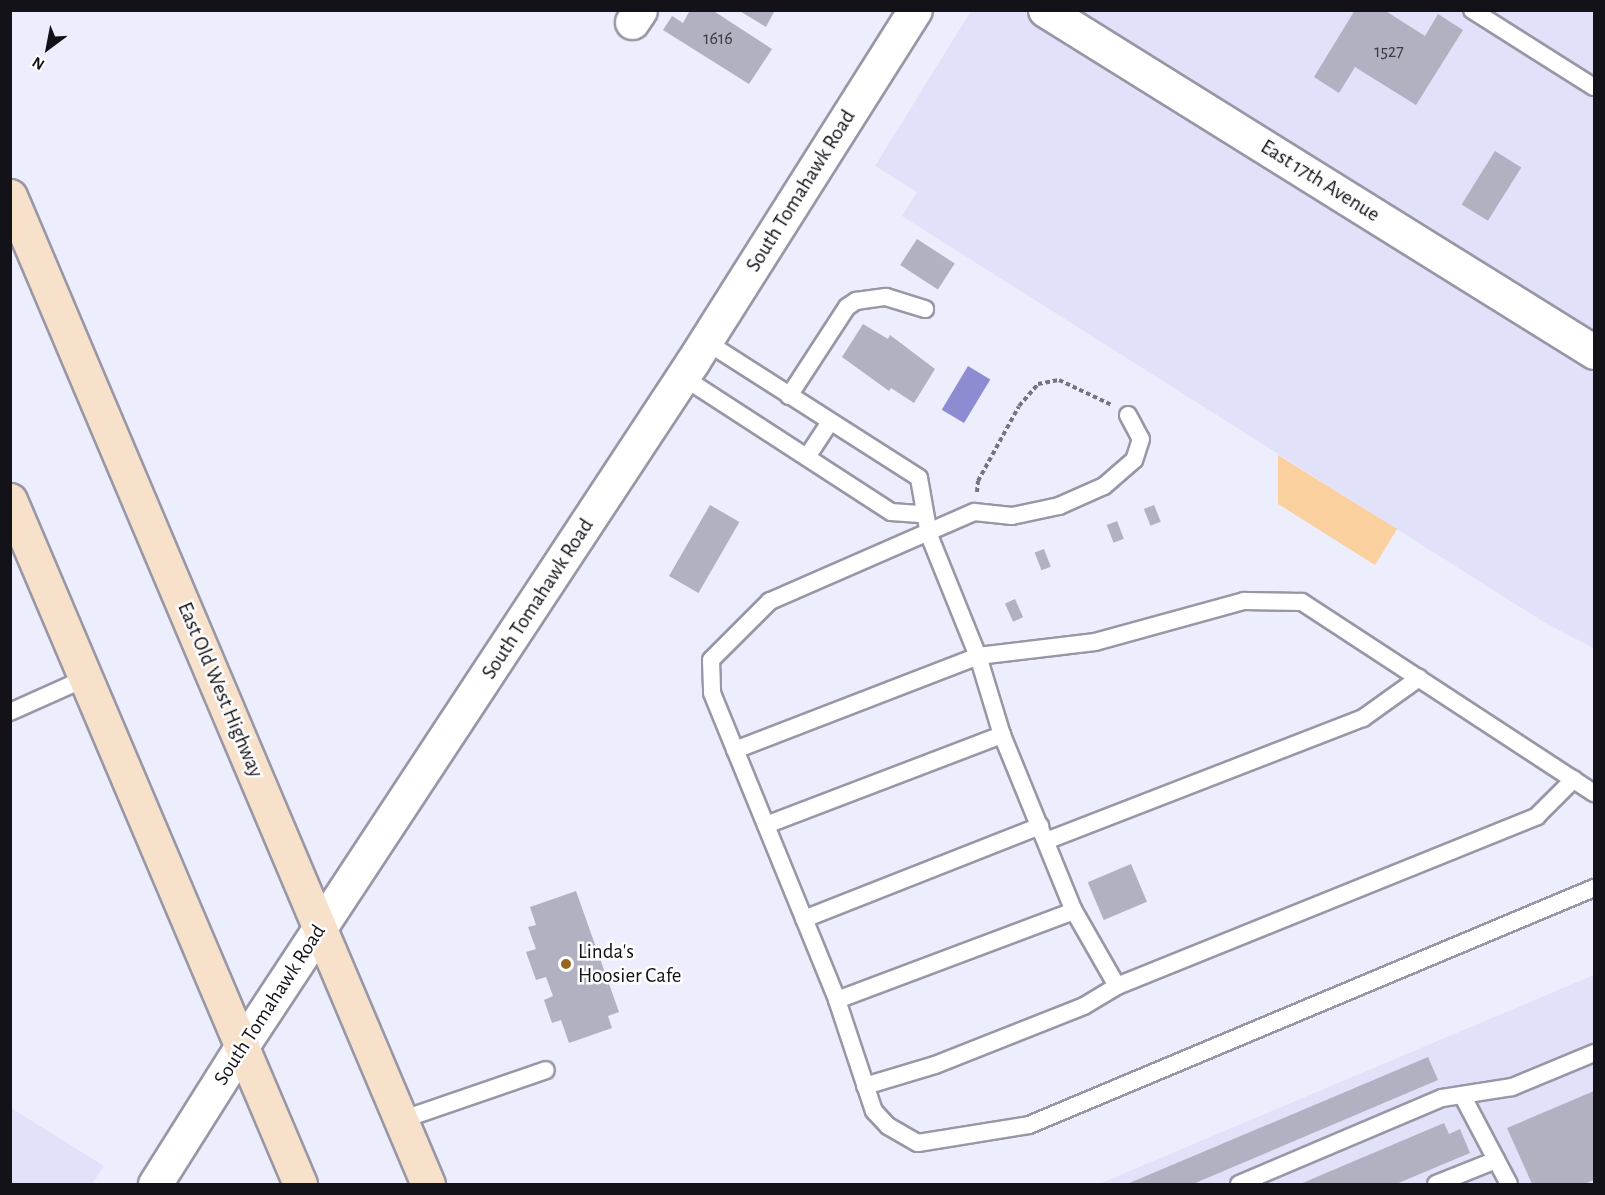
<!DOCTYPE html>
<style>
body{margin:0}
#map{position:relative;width:1605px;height:1195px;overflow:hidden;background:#ecedfd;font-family:"Alegreya Sans",sans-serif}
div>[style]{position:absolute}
.built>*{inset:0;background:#e1e1f9}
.green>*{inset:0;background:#fbd09f}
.water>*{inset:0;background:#8d8bd2;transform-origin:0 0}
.building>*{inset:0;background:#b1b1c1;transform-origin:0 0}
.path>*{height:4px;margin-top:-2px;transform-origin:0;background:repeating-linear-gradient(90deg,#74757f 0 4.5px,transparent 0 7.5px)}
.roads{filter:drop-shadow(2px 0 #9797a6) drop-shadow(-2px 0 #9797a6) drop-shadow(0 2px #9797a6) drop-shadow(0 -2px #9797a6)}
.lane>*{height:16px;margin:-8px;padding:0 8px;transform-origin:8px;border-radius:8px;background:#fff}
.street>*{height:33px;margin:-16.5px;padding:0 16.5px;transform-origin:16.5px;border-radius:16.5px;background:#fff}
.secondary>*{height:33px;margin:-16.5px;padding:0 16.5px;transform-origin:16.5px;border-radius:16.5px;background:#fff}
.primary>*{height:33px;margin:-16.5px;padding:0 16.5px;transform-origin:16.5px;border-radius:16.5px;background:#f7e1ca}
.dots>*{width:16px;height:16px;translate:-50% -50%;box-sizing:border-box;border:3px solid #fff;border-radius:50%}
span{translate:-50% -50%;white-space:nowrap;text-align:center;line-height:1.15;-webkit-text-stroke:5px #fff;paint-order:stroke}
.number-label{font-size:18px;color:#3a3a42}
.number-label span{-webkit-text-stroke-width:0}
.street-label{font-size:21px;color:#121218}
.poi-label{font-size:21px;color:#121218}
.left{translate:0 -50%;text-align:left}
.frame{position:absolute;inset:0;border:12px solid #121218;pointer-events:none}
.north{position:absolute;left:18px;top:18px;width:60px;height:60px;-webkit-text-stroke:4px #fff;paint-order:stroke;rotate:212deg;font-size:16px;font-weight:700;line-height:24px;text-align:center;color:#121218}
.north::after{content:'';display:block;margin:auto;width:21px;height:27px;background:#121218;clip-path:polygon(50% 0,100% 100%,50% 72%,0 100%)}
</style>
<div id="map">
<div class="built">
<i style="clip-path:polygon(971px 11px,1594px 11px,1594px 648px,1547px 624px,902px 216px,917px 192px,875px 166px)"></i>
<i style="clip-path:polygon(1594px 975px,1594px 1184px,1099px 1184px)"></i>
<i style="clip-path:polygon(11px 1108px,104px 1166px,92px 1184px,11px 1184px)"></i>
</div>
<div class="green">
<i style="clip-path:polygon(1278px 455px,1397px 529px,1375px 565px,1278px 504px)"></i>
</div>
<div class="water">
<i style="left:968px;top:366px;width:26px;height:51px;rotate:31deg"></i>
</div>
<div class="building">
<i style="clip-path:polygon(690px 10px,712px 10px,772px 49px,749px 84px,663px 30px,672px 16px,683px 23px)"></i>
<i style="clip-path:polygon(738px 10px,775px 10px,766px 27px)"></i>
<i style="clip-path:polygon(1355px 10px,1384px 10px,1425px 36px,1438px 14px,1463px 30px,1416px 105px,1355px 67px,1339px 93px,1314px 77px)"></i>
<i style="left:1495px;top:151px;width:31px;height:63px;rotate:32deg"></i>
<i style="left:917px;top:239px;width:45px;height:31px;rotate:33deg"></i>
<i style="clip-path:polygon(863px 324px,888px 339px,890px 335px,935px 369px,914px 403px,891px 388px,889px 391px,842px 357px)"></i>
<i style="left:710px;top:505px;width:34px;height:82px;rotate:30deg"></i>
<i style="left:1154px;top:505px;width:18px;height:11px;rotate:68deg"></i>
<i style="left:1117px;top:521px;width:19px;height:11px;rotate:69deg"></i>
<i style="left:1044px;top:549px;width:19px;height:10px;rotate:69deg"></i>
<i style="left:1015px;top:599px;width:20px;height:11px;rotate:66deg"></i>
<i style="left:1131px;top:864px;width:41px;height:47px;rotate:67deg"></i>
<i style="clip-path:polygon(576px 891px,619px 1012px,608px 1016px,612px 1028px,569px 1043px,561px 1020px,552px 1023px,544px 1000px,553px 996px,546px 977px,536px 980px,526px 952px,536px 949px,528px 927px,536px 925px,530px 907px)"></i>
<i style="clip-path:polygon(1428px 1057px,1438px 1080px,1193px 1184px,1127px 1184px)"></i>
<i style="clip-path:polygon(1594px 1091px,1594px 1180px,1584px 1184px,1532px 1184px,1507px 1128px)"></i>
<i style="clip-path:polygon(1444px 1123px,1449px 1134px,1460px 1129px,1470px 1153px,1396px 1184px,1300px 1184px)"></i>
</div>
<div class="path">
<i style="left:977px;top:492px;width:11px;rotate:-85deg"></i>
<i style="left:978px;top:481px;width:85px;rotate:-61.3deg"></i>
<i style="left:1019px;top:406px;width:29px;rotate:-49deg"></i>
<i style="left:1038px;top:384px;width:21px;rotate:-11deg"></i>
<i style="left:1059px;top:380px;width:59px;rotate:25.3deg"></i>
</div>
<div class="roads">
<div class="lane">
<i style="left:1472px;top:10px;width:144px;rotate:32.3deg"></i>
<i style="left:705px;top:341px;width:254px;rotate:32.6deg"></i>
<i style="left:919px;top:478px;width:58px;rotate:80deg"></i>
<i style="left:929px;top:535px;width:131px;rotate:68deg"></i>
<i style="left:978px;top:656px;width:83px;rotate:73.1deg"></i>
<i style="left:1002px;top:735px;width:190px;rotate:67.8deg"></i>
<i style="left:1074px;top:911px;width:86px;rotate:60.2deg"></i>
<i style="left:683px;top:377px;width:248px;rotate:33deg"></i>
<i style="left:891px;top:512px;width:32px;rotate:4deg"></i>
<i style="left:789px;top:396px;width:106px;rotate:-56.9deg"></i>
<i style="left:847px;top:307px;width:11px;rotate:-34deg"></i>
<i style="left:856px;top:301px;width:30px;rotate:-8deg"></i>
<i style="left:886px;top:297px;width:41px;rotate:17.1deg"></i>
<i style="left:1128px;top:415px;width:27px;rotate:62deg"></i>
<i style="left:1141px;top:439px;width:22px;rotate:108deg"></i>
<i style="left:1134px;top:460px;width:40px;rotate:139deg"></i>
<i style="left:1104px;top:486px;width:49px;rotate:156deg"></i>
<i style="left:1059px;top:506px;width:48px;rotate:168deg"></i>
<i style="left:1012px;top:516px;width:38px;rotate:-174deg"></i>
<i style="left:974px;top:512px;width:223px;rotate:156.4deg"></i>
<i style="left:770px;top:601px;width:83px;rotate:135deg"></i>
<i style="left:711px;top:660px;width:33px;rotate:88deg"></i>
<i style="left:712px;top:693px;width:331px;rotate:67.8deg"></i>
<i style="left:837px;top:1000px;width:117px;rotate:71.6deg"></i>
<i style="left:874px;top:1111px;width:21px;rotate:47deg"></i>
<i style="left:888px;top:1126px;width:34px;rotate:30deg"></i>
<i style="left:918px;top:1143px;width:112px;rotate:-9.2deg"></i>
<i style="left:1029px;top:1125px;width:613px;rotate:-22.76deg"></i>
<i style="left:807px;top:457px;width:42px;rotate:-56.7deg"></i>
<i style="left:10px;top:712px;width:83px;rotate:-24.1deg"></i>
<i style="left:735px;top:750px;width:261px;rotate:-21.1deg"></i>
<i style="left:978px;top:656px;width:118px;rotate:-6.8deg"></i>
<i style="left:1095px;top:642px;width:155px;rotate:-15.4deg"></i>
<i style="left:1244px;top:601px;width:58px;rotate:1deg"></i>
<i style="left:1302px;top:602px;width:349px;rotate:33.2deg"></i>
<i style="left:766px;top:825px;width:253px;rotate:-20.9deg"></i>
<i style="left:1046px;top:841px;width:340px;rotate:-21.2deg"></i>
<i style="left:1363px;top:718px;width:69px;rotate:-35.5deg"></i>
<i style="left:804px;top:919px;width:254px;rotate:-21.5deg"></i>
<i style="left:837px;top:1000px;width:253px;rotate:-20.6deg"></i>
<i style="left:865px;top:1086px;width:73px;rotate:-16.7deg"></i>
<i style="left:935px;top:1065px;width:160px;rotate:-21.6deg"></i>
<i style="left:1084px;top:1006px;width:39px;rotate:-31deg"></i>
<i style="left:1117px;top:986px;width:453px;rotate:-22deg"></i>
<i style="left:1537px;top:816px;width:52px;rotate:-45deg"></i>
<i style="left:1462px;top:1095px;width:101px;rotate:62.2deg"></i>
<i style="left:401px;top:1120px;width:153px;rotate:-19deg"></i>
<i style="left:1239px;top:1184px;width:220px;rotate:-23deg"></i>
<i style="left:1442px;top:1098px;width:71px;rotate:-8.9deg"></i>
<i style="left:1512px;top:1087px;width:89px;rotate:-22.5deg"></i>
<i style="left:1436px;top:1184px;width:65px;rotate:-21.8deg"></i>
</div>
<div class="street">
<i style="left:1045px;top:10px;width:647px;rotate:31.92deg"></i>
<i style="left:632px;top:22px;width:14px;rotate:-56deg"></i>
</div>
<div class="secondary">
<i style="left:155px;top:1184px;width:163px;rotate:-57.8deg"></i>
<i style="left:242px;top:1046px;width:820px;rotate:-56.64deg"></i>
<i style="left:693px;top:361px;width:415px;rotate:-57.7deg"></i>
</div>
<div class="primary">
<i style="left:10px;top:196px;width:1073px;rotate:67.07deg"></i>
<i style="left:10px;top:500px;width:743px;rotate:67.02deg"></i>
</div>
</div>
<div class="dots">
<i style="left:566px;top:964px;background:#99641c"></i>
</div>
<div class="number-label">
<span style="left:718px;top:39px">1616</span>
<span style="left:1389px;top:52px">1527</span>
</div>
<div class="street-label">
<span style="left:1320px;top:181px;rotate:32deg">East 17th Avenue</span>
<span style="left:801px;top:191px;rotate:-58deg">South Tomahawk Road</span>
<span style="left:538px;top:599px;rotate:-57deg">South Tomahawk Road</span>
<span style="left:220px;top:690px;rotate:67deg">East Old West Highway</span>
<span style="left:270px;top:1005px;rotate:-57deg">South Tomahawk Road</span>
</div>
<div class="poi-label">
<span class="left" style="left:578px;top:964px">Linda's<br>Hoosier Cafe</span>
</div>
<div class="frame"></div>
<div class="north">N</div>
</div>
